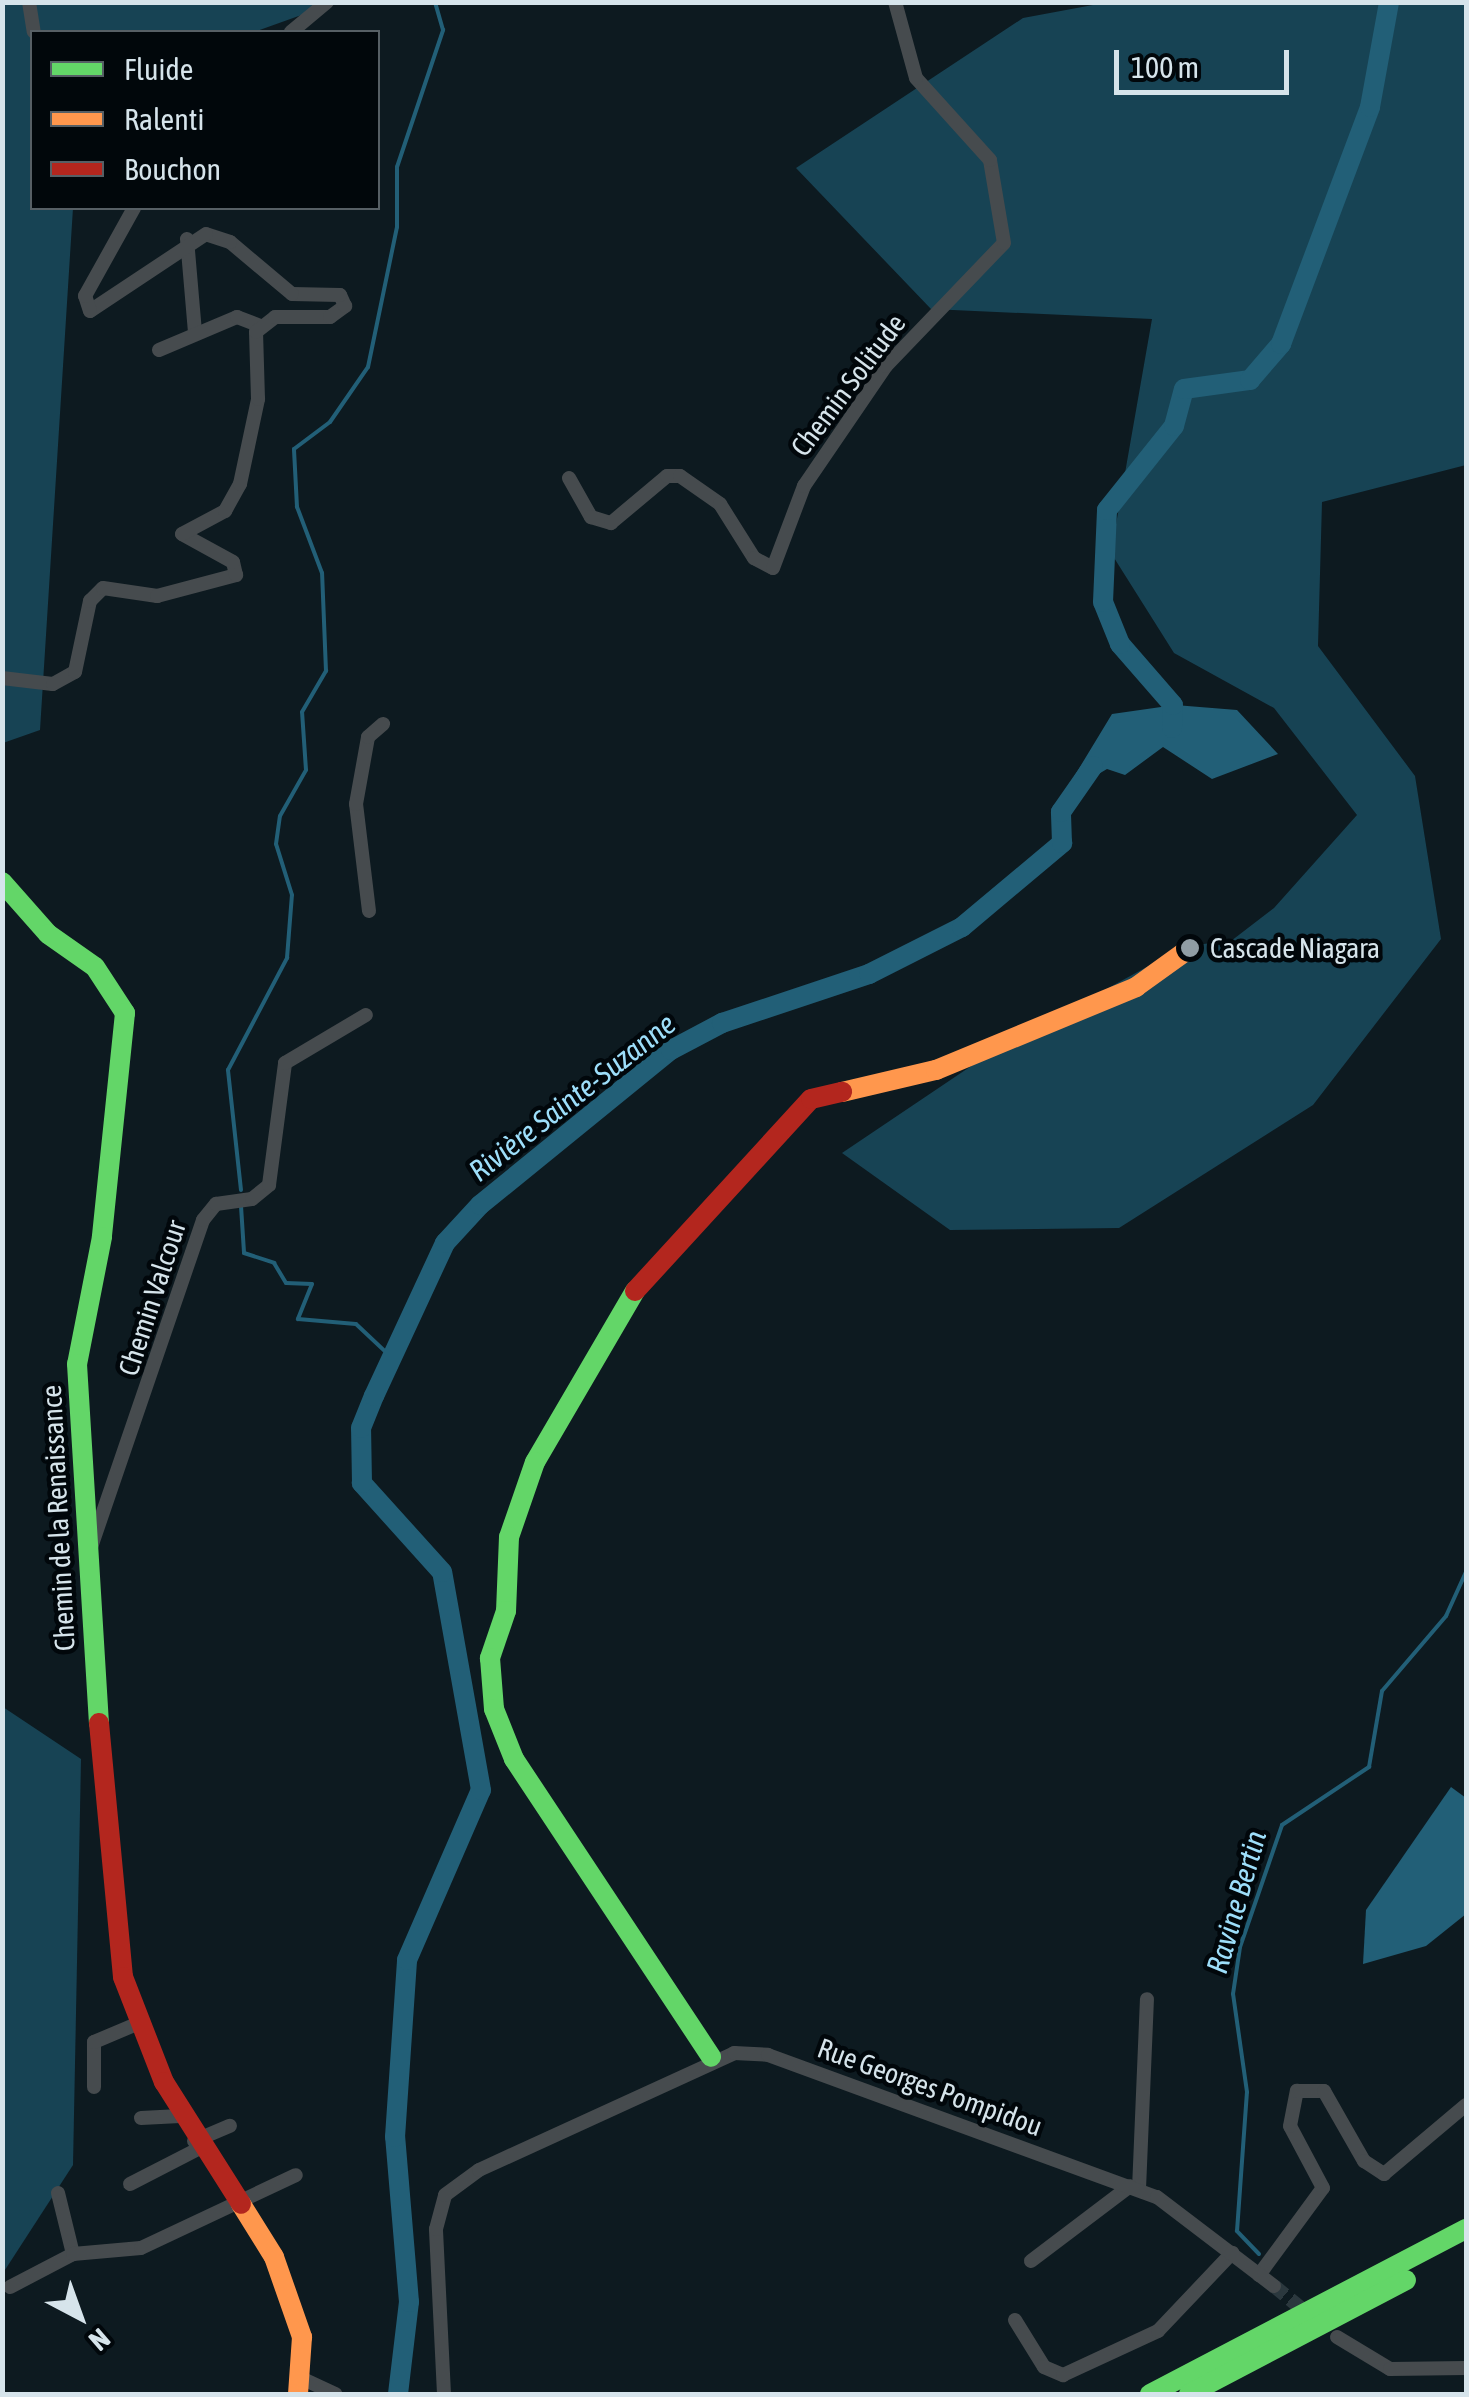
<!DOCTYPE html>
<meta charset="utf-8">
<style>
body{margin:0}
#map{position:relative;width:1469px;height:2397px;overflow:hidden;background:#0d1a20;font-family:"Asap Condensed",sans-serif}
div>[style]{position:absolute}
.green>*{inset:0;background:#174354}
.water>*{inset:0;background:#225f77}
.stream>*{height:4px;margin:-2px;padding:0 2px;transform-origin:2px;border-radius:2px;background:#225f77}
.river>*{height:20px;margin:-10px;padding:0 10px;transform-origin:10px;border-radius:10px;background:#225f77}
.street-tunnel>*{height:14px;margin-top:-7px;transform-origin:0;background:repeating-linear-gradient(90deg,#2b383e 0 14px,transparent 0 21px)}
.street>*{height:14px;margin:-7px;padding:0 7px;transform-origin:7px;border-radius:7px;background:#464b4e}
.fast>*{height:20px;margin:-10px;padding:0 10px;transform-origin:10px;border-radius:10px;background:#63d668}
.slow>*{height:20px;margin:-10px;padding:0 10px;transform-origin:10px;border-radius:10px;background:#ff974d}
.jam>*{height:20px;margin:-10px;padding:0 10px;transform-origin:10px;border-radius:10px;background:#b3261e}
.dots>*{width:28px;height:28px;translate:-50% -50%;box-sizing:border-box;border:5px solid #01070b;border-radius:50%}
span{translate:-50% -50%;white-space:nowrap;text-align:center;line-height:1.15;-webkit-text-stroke:9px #01070b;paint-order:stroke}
.street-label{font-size:28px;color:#d6e4eb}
.poi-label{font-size:28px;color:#d6e4eb}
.left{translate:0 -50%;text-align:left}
.water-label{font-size:30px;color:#9ddefa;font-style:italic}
.frame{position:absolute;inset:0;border:5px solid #d6e4eb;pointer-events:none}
.legend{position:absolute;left:30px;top:30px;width:350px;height:180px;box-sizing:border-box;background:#01070b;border:2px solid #565f65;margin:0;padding:12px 18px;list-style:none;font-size:30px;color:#d6e4eb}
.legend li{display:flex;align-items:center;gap:20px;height:50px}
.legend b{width:50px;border:2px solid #565f65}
.north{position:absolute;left:30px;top:2267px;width:100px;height:100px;-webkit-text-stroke:8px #01070b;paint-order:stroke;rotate:139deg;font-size:28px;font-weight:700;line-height:40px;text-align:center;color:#d6e4eb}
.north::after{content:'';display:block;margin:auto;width:35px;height:45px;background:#d6e4eb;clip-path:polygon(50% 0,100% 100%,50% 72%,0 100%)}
.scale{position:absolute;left:1114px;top:50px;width:175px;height:45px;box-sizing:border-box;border:5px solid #d6e4eb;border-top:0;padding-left:12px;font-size:30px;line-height:35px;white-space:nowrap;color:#d6e4eb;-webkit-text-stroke:8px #01070b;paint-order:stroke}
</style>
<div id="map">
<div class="green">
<i style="clip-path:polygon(1109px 2px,1466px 3px,1466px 465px,1322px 502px,1318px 646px,1415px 776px,1441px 939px,1313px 1105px,1119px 1228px,950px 1230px,842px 1153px,995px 1050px,1185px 946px,1231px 941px,1274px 908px,1357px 815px,1274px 708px,1174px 653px,1111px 553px,1152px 319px,931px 309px,796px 168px,1023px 18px)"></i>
<i style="clip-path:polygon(3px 3px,335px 3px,254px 32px,32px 32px,32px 208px,73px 208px,40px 730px,3px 743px)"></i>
<i style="clip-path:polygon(3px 1707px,81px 1759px,73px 2165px,3px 2273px)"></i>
</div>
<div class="water">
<i style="clip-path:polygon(1175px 705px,1237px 710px,1278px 754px,1212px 779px,1163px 747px,1125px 775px,1107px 769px,1080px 785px,1072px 780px,1112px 714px)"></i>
<i style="clip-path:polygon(1451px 1787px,1466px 1798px,1466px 1914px,1426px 1946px,1363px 1964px,1366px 1910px)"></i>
</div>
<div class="stream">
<i style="left:241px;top:1190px;width:121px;rotate:-96.2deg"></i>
<i style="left:228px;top:1070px;width:127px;rotate:-62.2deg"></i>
<i style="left:287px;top:958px;width:63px;rotate:-85.5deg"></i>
<i style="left:292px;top:895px;width:53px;rotate:-107.4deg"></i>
<i style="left:276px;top:844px;width:28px;rotate:-82deg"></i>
<i style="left:280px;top:816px;width:53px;rotate:-60.5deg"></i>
<i style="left:306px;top:770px;width:58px;rotate:-93.9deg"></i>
<i style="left:302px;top:712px;width:48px;rotate:-59.7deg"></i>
<i style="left:326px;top:671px;width:98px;rotate:-92.3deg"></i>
<i style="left:322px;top:573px;width:71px;rotate:-110.7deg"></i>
<i style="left:297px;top:507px;width:58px;rotate:-93deg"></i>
<i style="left:294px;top:449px;width:45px;rotate:-36.9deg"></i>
<i style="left:330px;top:422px;width:67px;rotate:-55.4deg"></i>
<i style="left:368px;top:367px;width:143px;rotate:-78.3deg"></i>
<i style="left:397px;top:227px;width:60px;rotate:-90deg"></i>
<i style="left:397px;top:167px;width:145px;rotate:-71.4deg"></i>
<i style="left:443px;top:30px;width:29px;rotate:-106deg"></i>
<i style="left:241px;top:1206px;width:47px;rotate:86.3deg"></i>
<i style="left:244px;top:1253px;width:32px;rotate:18deg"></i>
<i style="left:274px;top:1263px;width:23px;rotate:59deg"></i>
<i style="left:286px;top:1283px;width:26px;rotate:2deg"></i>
<i style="left:312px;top:1284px;width:38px;rotate:112deg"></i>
<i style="left:298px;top:1319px;width:58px;rotate:4.9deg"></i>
<i style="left:356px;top:1324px;width:48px;rotate:43.3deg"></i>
<i style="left:1259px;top:2254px;width:32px;rotate:-134deg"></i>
<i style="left:1237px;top:2231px;width:139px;rotate:-85.9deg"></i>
<i style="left:1247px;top:2092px;width:99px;rotate:-98.1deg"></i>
<i style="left:1233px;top:1994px;width:48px;rotate:-81.5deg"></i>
<i style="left:1240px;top:1947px;width:129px;rotate:-71deg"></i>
<i style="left:1282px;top:1825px;width:105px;rotate:-33.7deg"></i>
<i style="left:1369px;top:1767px;width:77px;rotate:-80.3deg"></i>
<i style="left:1382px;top:1691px;width:99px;rotate:-49.5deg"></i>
<i style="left:1446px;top:1616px;width:48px;rotate:-65.6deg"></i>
</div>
<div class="river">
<i style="left:1172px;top:728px;width:23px;rotate:-88deg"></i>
<i style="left:1173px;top:705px;width:81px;rotate:-131deg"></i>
<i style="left:1120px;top:644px;width:45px;rotate:-112deg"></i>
<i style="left:1103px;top:602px;width:92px;rotate:-87.5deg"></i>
<i style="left:1107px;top:510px;width:107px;rotate:-51.4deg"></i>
<i style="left:1174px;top:426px;width:38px;rotate:-75deg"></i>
<i style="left:1184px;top:389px;width:67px;rotate:-7.8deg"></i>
<i style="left:1250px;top:380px;width:48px;rotate:-49.3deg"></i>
<i style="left:1281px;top:344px;width:253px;rotate:-69.4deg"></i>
<i style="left:1370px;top:107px;width:107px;rotate:-79.7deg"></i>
<i style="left:398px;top:2394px;width:93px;rotate:-83.2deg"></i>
<i style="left:409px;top:2302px;width:166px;rotate:-94.8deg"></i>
<i style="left:395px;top:2137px;width:177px;rotate:-86.1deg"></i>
<i style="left:407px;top:1960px;width:185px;rotate:-66.5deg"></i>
<i style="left:481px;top:1790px;width:221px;rotate:-100.1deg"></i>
<i style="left:442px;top:1572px;width:120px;rotate:-132deg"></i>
<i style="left:362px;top:1483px;width:55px;rotate:-91deg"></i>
<i style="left:361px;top:1428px;width:35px;rotate:-68deg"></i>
<i style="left:374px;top:1396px;width:169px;rotate:-65.1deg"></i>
<i style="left:445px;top:1243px;width:52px;rotate:-47.4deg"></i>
<i style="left:480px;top:1205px;width:246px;rotate:-39.1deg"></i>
<i style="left:671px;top:1050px;width:58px;rotate:-27.9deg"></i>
<i style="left:722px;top:1023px;width:155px;rotate:-18.4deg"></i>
<i style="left:869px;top:974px;width:104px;rotate:-26.8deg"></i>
<i style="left:962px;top:927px;width:131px;rotate:-40deg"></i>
<i style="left:1062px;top:843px;width:31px;rotate:-92deg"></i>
<i style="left:1061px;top:812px;width:56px;rotate:-55.2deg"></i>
</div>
<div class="street-tunnel">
<i style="left:1274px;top:2286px;width:44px;rotate:39.5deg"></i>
</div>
<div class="street">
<i style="left:29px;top:2px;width:30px;rotate:81deg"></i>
<i style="left:291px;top:32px;width:47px;rotate:-39.8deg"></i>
<i style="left:187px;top:239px;width:93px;rotate:85.1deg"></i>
<i style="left:159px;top:350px;width:85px;rotate:-22.9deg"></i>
<i style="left:237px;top:317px;width:25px;rotate:21deg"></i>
<i style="left:569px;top:478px;width:45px;rotate:60.6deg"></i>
<i style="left:591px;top:517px;width:21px;rotate:17deg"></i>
<i style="left:611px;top:523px;width:73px;rotate:-40deg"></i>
<i style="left:667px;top:476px;width:13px"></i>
<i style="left:680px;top:476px;width:49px;rotate:35deg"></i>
<i style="left:720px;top:504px;width:64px;rotate:57.8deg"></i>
<i style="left:754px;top:558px;width:21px;rotate:28deg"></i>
<i style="left:773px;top:568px;width:88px;rotate:-69.3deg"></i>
<i style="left:804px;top:486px;width:145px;rotate:-55.7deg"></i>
<i style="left:886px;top:366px;width:170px;rotate:-46.2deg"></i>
<i style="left:1004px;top:243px;width:84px;rotate:-99.6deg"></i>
<i style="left:990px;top:160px;width:110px;rotate:-132.1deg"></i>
<i style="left:916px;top:78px;width:79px;rotate:-105.4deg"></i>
<i style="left:2px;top:678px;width:51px;rotate:6.7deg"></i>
<i style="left:53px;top:684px;width:25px;rotate:-29deg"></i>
<i style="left:75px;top:672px;width:73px;rotate:-78.1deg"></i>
<i style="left:90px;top:601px;width:18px;rotate:-45deg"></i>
<i style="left:103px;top:588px;width:55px;rotate:8.4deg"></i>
<i style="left:157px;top:596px;width:82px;rotate:-14.9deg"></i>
<i style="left:236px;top:575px;width:13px;rotate:-103deg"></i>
<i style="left:233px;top:562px;width:58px;rotate:-151.2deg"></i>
<i style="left:182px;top:534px;width:49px;rotate:-28.1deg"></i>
<i style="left:225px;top:511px;width:31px;rotate:-61deg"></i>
<i style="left:240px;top:484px;width:87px;rotate:-78deg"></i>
<i style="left:258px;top:399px;width:67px;rotate:-91.7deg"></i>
<i style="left:256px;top:332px;width:24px;rotate:-38deg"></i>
<i style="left:275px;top:317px;width:55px"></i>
<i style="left:330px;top:317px;width:19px;rotate:-36deg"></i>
<i style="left:345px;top:306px;width:12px;rotate:-114deg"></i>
<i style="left:340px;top:295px;width:48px;rotate:-178.8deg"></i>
<i style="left:292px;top:294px;width:81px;rotate:-140deg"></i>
<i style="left:230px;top:242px;width:25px;rotate:-162deg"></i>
<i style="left:206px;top:234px;width:139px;rotate:146.4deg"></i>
<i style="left:90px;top:311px;width:16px;rotate:-108deg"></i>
<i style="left:85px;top:296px;width:101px;rotate:-60.9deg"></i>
<i style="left:369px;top:911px;width:108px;rotate:-96.9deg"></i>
<i style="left:356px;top:804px;width:68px;rotate:-79.8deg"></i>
<i style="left:368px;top:737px;width:20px;rotate:-41deg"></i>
<i style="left:89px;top:1553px;width:352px;rotate:-71.1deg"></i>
<i style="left:203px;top:1220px;width:21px;rotate:-51deg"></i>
<i style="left:216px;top:1204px;width:36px;rotate:-8deg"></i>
<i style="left:252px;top:1199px;width:22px;rotate:-39deg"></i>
<i style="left:269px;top:1185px;width:123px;rotate:-82.5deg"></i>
<i style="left:285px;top:1063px;width:94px;rotate:-30.7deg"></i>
<i style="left:94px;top:2087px;width:45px;rotate:-90deg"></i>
<i style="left:94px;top:2042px;width:49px;rotate:-22.9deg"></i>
<i style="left:141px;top:2118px;width:39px;rotate:-3deg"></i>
<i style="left:194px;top:2141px;width:39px;rotate:-23deg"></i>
<i style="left:130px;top:2184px;width:79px;rotate:-27.2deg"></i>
<i style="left:1139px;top:2189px;width:190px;rotate:-87.6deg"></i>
<i style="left:58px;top:2193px;width:63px;rotate:76.2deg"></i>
<i style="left:1031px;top:2261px;width:124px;rotate:-37.1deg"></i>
<i style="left:1259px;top:2275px;width:108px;rotate:-53.7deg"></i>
<i style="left:1323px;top:2188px;width:70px;rotate:-118deg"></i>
<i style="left:1290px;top:2126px;width:36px;rotate:-79deg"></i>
<i style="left:1297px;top:2091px;width:27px"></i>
<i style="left:1324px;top:2091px;width:81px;rotate:60.3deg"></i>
<i style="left:1364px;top:2161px;width:24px;rotate:33deg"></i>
<i style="left:1384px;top:2174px;width:107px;rotate:-40.1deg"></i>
<i style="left:10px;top:2287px;width:71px;rotate:-27.6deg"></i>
<i style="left:73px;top:2254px;width:68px;rotate:-5deg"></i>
<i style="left:141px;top:2248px;width:171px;rotate:-25.2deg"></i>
<i style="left:1015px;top:2320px;width:55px;rotate:58.3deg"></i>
<i style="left:1044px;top:2367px;width:21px;rotate:23deg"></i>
<i style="left:1063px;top:2375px;width:105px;rotate:-24.9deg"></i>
<i style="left:1158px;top:2331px;width:108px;rotate:-46.5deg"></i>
<i style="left:1337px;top:2337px;width:62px;rotate:31.1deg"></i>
<i style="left:1390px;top:2369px;width:76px;rotate:-0.8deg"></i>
<i style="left:301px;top:2378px;width:38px;rotate:25deg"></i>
<i style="left:444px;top:2394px;width:165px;rotate:-92.8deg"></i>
<i style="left:436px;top:2229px;width:35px;rotate:-75deg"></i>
<i style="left:445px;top:2195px;width:42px;rotate:-36.3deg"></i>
<i style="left:479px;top:2170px;width:281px;rotate:-24.6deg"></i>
<i style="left:734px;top:2053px;width:34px;rotate:3deg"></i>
<i style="left:768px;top:2055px;width:414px;rotate:20.1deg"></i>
<i style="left:1157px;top:2197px;width:147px;rotate:37.3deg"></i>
</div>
<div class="fast">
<i style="left:2px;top:882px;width:69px;rotate:48.5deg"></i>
<i style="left:48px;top:934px;width:57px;rotate:35.1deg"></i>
<i style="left:95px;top:967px;width:55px;rotate:56.9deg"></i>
<i style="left:125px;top:1013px;width:225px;rotate:95.9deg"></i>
<i style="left:102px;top:1237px;width:129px;rotate:101.1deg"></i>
<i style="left:77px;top:1364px;width:360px;rotate:86.5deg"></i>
<i style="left:635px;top:1291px;width:198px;rotate:120.3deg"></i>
<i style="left:535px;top:1462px;width:79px;rotate:109.1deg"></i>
<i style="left:509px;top:1537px;width:74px;rotate:92.3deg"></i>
<i style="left:506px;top:1611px;width:50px;rotate:108.8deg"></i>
<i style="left:490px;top:1658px;width:51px;rotate:85.5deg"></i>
<i style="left:494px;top:1709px;width:54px;rotate:68.2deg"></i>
<i style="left:514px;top:1759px;width:357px;rotate:56.5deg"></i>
<i style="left:1150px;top:2394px;width:356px;rotate:-27.6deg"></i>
<i style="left:1189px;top:2394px;width:245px;rotate:-27.7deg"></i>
</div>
<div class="slow">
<i style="left:842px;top:1092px;width:97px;rotate:-13.2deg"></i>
<i style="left:936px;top:1070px;width:217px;rotate:-22.5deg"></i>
<i style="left:1136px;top:987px;width:67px;rotate:-35.8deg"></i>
<i style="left:241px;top:2204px;width:62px;rotate:58.1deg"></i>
<i style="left:274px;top:2257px;width:85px;rotate:70.7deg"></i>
<i style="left:302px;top:2337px;width:57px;rotate:94deg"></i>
</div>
<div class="jam">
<i style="left:635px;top:1291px;width:260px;rotate:-47.5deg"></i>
<i style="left:811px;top:1099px;width:32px;rotate:-13deg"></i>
<i style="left:99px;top:1723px;width:255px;rotate:84.6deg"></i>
<i style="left:123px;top:1977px;width:113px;rotate:68.7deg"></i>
<i style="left:164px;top:2082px;width:144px;rotate:57.7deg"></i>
</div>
<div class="dots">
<i style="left:1190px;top:948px;background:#909da4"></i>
</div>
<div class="street-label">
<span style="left:848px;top:385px;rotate:-53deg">Chemin Solitude</span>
<span style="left:152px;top:1298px;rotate:-72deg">Chemin Valcour</span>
<span style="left:58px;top:1518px;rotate:-93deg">Chemin de la Renaissance</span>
<span style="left:930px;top:2087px;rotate:20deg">Rue Georges Pompidou</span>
</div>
<div class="poi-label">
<span class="left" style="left:1210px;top:948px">Cascade Niagara</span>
</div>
<div class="water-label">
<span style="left:572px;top:1097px;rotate:-38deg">Rivière Sainte-Suzanne</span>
<span style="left:1236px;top:1902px;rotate:-74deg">Ravine Bertin</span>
</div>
<div class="frame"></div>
<ul class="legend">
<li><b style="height:12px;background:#63d668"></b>Fluide</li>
<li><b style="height:12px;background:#ff974d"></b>Ralenti</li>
<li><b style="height:12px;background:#b3261e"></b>Bouchon</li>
</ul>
<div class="north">N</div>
<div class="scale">100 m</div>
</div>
